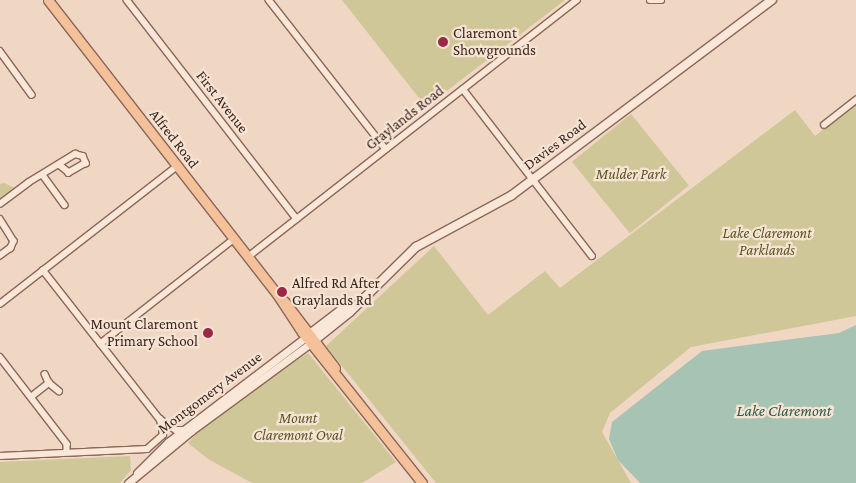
<!DOCTYPE html>
<style>
body{margin:0}
#map{position:relative;width:856px;height:483px;overflow:hidden;background:#f0d7c4;font-family:"Crimson Pro",serif}
div>[style]{position:absolute}
.green>*{inset:0;background:#cfc797;transform-origin:0 0}
.water>*{inset:0;background:#a6c3b3}
.roads{filter:drop-shadow(1px 0 #8b6759) drop-shadow(-1px 0 #8b6759) drop-shadow(0 1px #8b6759) drop-shadow(0 -1px #8b6759)}
.minor>*{height:5.5px;margin:-2.75px;padding:0 2.75px;transform-origin:2.75px;border-radius:2.75px;background:#fae7d7}
.tertiary>*{height:7px;margin:-3.5px;padding:0 3.5px;transform-origin:3.5px;border-radius:3.5px;background:#fae7d7}
.secondary>*{height:8px;margin:-4px;padding:0 4px;transform-origin:4px;border-radius:4px;background:#fae7d7}
.primary>*{height:9px;margin:-4.5px;padding:0 4.5px;transform-origin:4.5px;border-radius:4.5px;background:#f4c19a}
.dots>*{width:14px;height:14px;translate:-50% -50%;box-sizing:border-box;border:2px solid #f7e3d3;border-radius:50%}
span{translate:-50% -50%;white-space:nowrap;text-align:center;line-height:1.15;-webkit-text-stroke:4.5px #f7e3d3;paint-order:stroke}
.poi-label{font-size:15px;color:#3a241e}
.left{translate:0 -50%;text-align:left}
.right{translate:-100% -50%;text-align:right}
.street-label{font-size:15px;color:#3a241e}
.park-label{font-size:15px;color:#585724;font-style:italic}
.water-label{font-size:16px;color:#2d5b4c;font-style:italic}
</style>
<div id="map">
<div class="green">
<i style="clip-path:polygon(342px 0,565px 0,426px 107px)"></i>
<i style="clip-path:polygon(856px 103px,856px 316px,691px 347px,610px 413px,602px 432px,631px 483px,436px 483px,326px 346px,434px 246px,488px 315px,545px 271px,560px 288px,795px 110px,815px 136px)"></i>
<i style="left:631px;top:114px;width:92px;height:76px;rotate:51deg"></i>
<i style="clip-path:polygon(4px 183px,15px 188px,0 200px,0 184px)"></i>
<i style="clip-path:polygon(308px 353px,396px 462px,362px 483px,252px 483px,208px 459px,188px 443px,196px 434px,268px 379px)"></i>
<i style="clip-path:polygon(130px 456px,131px 470px,120px 483px,0 483px,0 462px)"></i>
</div>
<div class="water">
<i style="clip-path:polygon(856px 325px,856px 483px,640px 483px,618px 460px,609px 439px,612px 422px,702px 351px,839px 333px)"></i>
</div>
<div class="roads">
<div class="minor">
<i style="left:127px;top:0;width:277px;rotate:52.2deg"></i>
<i style="left:269px;top:0;width:189px;rotate:51.9deg"></i>
<i style="left:650px;top:0;width:11px"></i>
<i style="left:0;top:51px;width:54px;rotate:54deg"></i>
<i style="left:463px;top:89px;width:211px;rotate:52.3deg"></i>
<i style="left:824px;top:125px;width:41px;rotate:-38deg"></i>
<i style="left:43px;top:175px;width:37px;rotate:54deg"></i>
<i style="left:0;top:204px;width:36px;rotate:-37deg"></i>
<i style="left:29px;top:182px;width:54px;rotate:-31.3deg"></i>
<i style="left:75px;top:154px;width:8px;rotate:14deg"></i>
<i style="left:83px;top:156px;width:8px;rotate:67deg"></i>
<i style="left:86px;top:163px;width:20px;rotate:150deg"></i>
<i style="left:69px;top:173px;width:13px;rotate:-141deg"></i>
<i style="left:0;top:219px;width:26px;rotate:58deg"></i>
<i style="left:14px;top:241px;width:8px;rotate:113deg"></i>
<i style="left:11px;top:248px;width:14px;rotate:144deg"></i>
<i style="left:248px;top:257px;width:417px;rotate:-38deg"></i>
<i style="left:43px;top:270px;width:189px;rotate:51.9deg"></i>
<i style="left:160px;top:419px;width:19px;rotate:35deg"></i>
<i style="left:176px;top:430px;width:7px"></i>
<i style="left:0;top:304px;width:224px;rotate:-37.9deg"></i>
<i style="left:100px;top:344px;width:170px;rotate:-38.1deg"></i>
<i style="left:0;top:357px;width:110px;rotate:52.4deg"></i>
<i style="left:67px;top:444px;width:8px;rotate:90deg"></i>
<i style="left:45px;top:374px;width:10px;rotate:66deg"></i>
<i style="left:31px;top:397px;width:23px;rotate:-38deg"></i>
<i style="left:49px;top:383px;width:13px;rotate:39deg"></i>
<i style="left:0;top:456px;width:147px;rotate:-2.7deg"></i>
<i style="left:147px;top:449px;width:21px;rotate:-41deg"></i>
<i style="left:163px;top:435px;width:16px;rotate:-101deg"></i>
</div>
<div class="tertiary">
<i style="left:137px;top:473px;width:44px;rotate:-45deg"></i>
<i style="left:168px;top:442px;width:173px;rotate:-37.3deg"></i>
<i style="left:128px;top:483px;width:82px;rotate:-39.5deg"></i>
<i style="left:191px;top:431px;width:149px;rotate:-36.3deg"></i>
</div>
<div class="secondary">
<i style="left:306px;top:337px;width:49px;rotate:-37.6deg"></i>
<i style="left:345px;top:307px;width:8px;rotate:-7deg"></i>
<i style="left:311px;top:343px;width:50px;rotate:-38.5deg"></i>
<i style="left:350px;top:312px;width:93px;rotate:-44.6deg"></i>
<i style="left:416px;top:247px;width:109px;rotate:-28.4deg"></i>
<i style="left:512px;top:195px;width:325px;rotate:-36.9deg"></i>
</div>
<div class="primary">
<i style="left:48px;top:0;width:373px;rotate:52.1deg"></i>
<i style="left:277px;top:294px;width:45px;rotate:56.7deg"></i>
<i style="left:302px;top:332px;width:193px;rotate:51.5deg"></i>
<i style="left:284px;top:301px;width:84px;rotate:52.7deg"></i>
</div>
</div>
<div class="dots">
<i style="left:443px;top:42px;background:#9c2746"></i>
<i style="left:282px;top:292px;background:#9c2746"></i>
<i style="left:208px;top:333px;background:#9c2746"></i>
</div>
<div class="poi-label">
<span class="left" style="left:453px;top:42px">Claremont<br>Showgrounds</span>
<span class="left" style="left:292px;top:292px">Alfred Rd After<br>Graylands Rd</span>
<span class="right" style="left:198px;top:333px">Mount Claremont<br>Primary School</span>
</div>
<div class="street-label">
<span style="left:222px;top:102px;rotate:52deg">First Avenue</span>
<span style="left:405px;top:118px;rotate:-38deg">Graylands Road</span>
<span style="left:174px;top:139px;rotate:52deg">Alfred Road</span>
<span style="left:555px;top:145px;rotate:-37deg">Davies Road</span>
<span style="left:210px;top:393px;rotate:-37deg">Montgomery Avenue</span>
</div>
<div class="park-label">
<span style="left:631px;top:175px">Mulder Park</span>
<span style="left:767px;top:242px">Lake Claremont<br>Parklands</span>
<span style="left:298px;top:427px">Mount<br>Claremont Oval</span>
</div>
<div class="water-label">
<span style="left:784px;top:411px">Lake Claremont</span>
</div>
</div>
